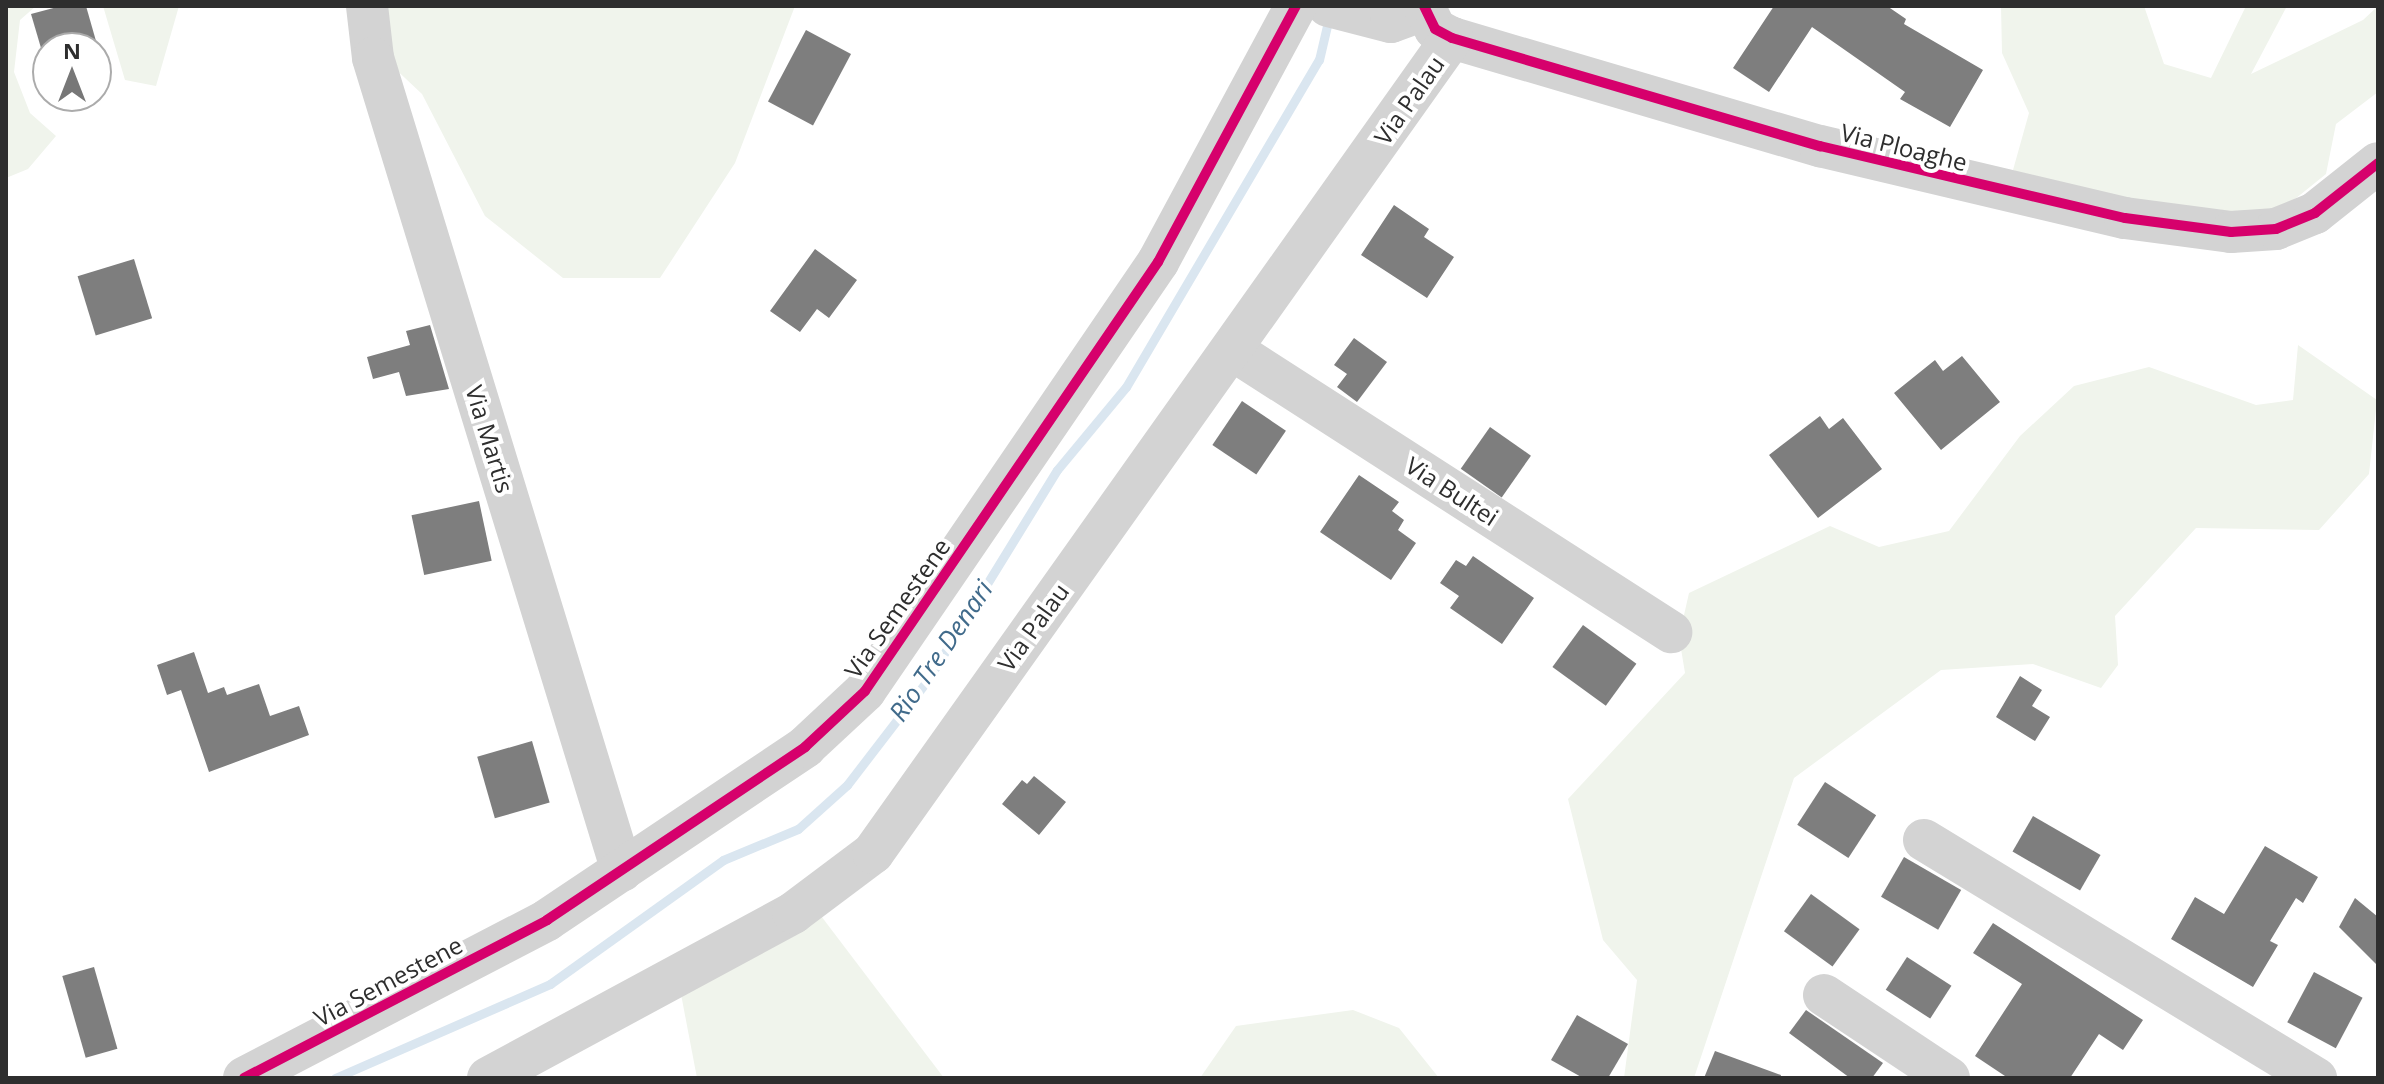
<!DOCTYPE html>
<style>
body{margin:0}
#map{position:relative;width:2384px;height:1084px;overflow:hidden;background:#fff;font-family:"Open Sans",sans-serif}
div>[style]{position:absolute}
.green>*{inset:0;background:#f0f4ec}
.stream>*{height:9px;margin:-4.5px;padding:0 4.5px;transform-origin:4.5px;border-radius:4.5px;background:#dae6f0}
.building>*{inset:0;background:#7e7e7e;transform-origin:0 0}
.minor>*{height:42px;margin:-21px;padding:0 21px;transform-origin:21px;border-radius:21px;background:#d3d3d3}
.cycleway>*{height:10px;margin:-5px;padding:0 5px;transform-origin:5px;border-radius:5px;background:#d6006c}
span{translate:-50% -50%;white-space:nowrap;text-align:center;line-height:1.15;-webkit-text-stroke:8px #fff;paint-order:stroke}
.street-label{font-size:24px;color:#2e2e2e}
.water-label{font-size:26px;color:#416b8b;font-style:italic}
.frame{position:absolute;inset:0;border:8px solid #2e2e2e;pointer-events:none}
.north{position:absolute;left:32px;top:32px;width:80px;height:80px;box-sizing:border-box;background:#fff;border:2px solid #ababab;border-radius:50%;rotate:0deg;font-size:22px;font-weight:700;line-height:32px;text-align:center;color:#2e2e2e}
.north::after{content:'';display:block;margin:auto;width:28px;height:36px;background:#777;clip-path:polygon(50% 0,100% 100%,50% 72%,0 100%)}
</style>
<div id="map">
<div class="green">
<i style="clip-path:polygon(6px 6px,36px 6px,20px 20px,14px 72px,30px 113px,56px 136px,28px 169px,6px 178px)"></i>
<i style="clip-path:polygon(103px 6px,179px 6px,156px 86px,125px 80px)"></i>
<i style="clip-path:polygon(368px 6px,795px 6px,735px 163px,660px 278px,563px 278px,485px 216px,422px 94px,372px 47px)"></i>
<i style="clip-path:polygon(2001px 6px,2144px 6px,2164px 64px,2211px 78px,2246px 6px,2287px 6px,2251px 74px,2363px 20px,2378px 6px,2378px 92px,2336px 124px,2326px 174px,2285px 207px,2215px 215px,2063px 193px,2013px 170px,2029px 113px,2002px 53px)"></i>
<i style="clip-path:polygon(2298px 345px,2377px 400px,2369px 474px,2319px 530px,2196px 528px,2115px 616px,2118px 665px,2101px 688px,2033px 664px,1941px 670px,1794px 778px,1694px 1078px,1624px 1078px,1637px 980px,1603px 940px,1568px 799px,1685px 673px,1679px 637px,1689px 593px,1830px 526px,1879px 547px,1949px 531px,2020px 436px,2074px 386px,2149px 367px,2256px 405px,2293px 400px)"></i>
<i style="clip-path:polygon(815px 908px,944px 1078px,697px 1078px,680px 989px)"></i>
<i style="clip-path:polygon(1353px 1010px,1399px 1028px,1439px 1078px,1200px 1078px,1236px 1026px)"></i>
</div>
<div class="stream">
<i style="left:335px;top:1078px;width:235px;rotate:-23.6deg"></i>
<i style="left:550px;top:984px;width:213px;rotate:-35.6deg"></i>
<i style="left:723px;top:860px;width:81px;rotate:-22.5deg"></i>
<i style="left:798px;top:829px;width:66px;rotate:-41.9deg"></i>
<i style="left:847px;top:785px;width:135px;rotate:-52.5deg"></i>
<i style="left:929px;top:678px;width:244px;rotate:-58.4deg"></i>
<i style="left:1057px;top:470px;width:108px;rotate:-50.3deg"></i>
<i style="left:1126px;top:387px;width:380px;rotate:-59.5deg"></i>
<i style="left:1319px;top:60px;width:44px;rotate:-76.9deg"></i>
</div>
<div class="building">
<i style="clip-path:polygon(61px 6px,86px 6px,98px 48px,41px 48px,31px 14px)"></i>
<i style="clip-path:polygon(1774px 6px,1887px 6px,1906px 19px,1904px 24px,1983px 70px,1950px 127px,1900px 99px,1905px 92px,1812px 27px,1769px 92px,1733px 68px)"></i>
<i style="left:806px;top:30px;width:51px;height:81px;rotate:28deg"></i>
<i style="clip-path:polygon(1394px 205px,1429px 229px,1424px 237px,1454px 257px,1427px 298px,1361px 255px)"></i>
<i style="clip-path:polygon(815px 249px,857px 280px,829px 318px,817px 309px,800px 332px,770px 311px)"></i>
<i style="left:134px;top:259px;width:62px;height:59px;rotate:73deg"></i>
<i style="clip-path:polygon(430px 325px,449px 389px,406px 396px,399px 372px,373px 379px,367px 357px,410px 345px,406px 331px)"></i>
<i style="clip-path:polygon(1354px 338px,1387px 362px,1357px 402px,1337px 387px,1347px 374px,1334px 365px)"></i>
<i style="clip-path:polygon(1962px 356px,2000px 402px,1941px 450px,1894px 393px,1935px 360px,1943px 371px)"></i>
<i style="left:1242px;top:401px;width:53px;height:53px;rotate:34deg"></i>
<i style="clip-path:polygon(1820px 416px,1829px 429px,1843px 418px,1882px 469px,1818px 518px,1769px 455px)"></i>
<i style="left:1490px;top:427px;width:50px;height:51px;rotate:35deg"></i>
<i style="clip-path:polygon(1359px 475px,1399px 502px,1392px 511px,1404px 520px,1398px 530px,1416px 543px,1391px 580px,1320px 532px)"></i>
<i style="left:479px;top:501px;width:61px;height:69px;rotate:78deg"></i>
<i style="clip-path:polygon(1473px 556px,1534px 598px,1502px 644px,1450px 608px,1459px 596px,1440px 583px,1456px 560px,1466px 566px)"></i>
<i style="left:1583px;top:625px;width:66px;height:52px;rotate:36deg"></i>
<i style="clip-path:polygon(194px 652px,208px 693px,224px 687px,227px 695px,259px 684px,270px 716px,299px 706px,309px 735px,209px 772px,181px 690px,167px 695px,157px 665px)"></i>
<i style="clip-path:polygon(2020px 676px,2042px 690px,2032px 706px,2050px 717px,2035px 741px,1996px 717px)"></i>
<i style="left:532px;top:741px;width:64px;height:57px;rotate:74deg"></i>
<i style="clip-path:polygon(1034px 776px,1066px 802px,1039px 835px,1002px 804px,1022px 780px,1027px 784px)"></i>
<i style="left:1825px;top:782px;width:61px;height:51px;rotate:33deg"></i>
<i style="left:2033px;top:816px;width:78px;height:41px;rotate:30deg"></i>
<i style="clip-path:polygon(2265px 846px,2318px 877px,2303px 903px,2296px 898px,2270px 941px,2278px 945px,2253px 987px,2171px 939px,2195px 897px,2224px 914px)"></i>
<i style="left:1904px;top:857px;width:66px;height:46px;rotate:30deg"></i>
<i style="left:1811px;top:894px;width:60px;height:46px;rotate:36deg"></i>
<i style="clip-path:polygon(2355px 898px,2378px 917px,2378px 966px,2339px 927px)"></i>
<i style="clip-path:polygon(1993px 923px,2143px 1020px,2123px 1050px,2099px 1034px,2070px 1078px,2008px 1078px,1975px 1056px,2022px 984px,1973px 953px)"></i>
<i style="left:1907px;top:957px;width:53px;height:39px;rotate:33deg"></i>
<i style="left:94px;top:967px;width:85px;height:33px;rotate:74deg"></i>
<i style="left:2314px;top:972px;width:55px;height:57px;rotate:28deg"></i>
<i style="clip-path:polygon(1806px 1010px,1883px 1063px,1872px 1078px,1850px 1078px,1789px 1033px)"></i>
<i style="clip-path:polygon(1577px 1015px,1628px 1044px,1608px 1078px,1583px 1078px,1551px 1060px)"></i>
<i style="clip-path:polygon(1715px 1051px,1781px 1075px,1780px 1078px,1704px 1078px)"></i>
</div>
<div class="minor">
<i style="left:367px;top:6px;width:52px;rotate:83.4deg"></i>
<i style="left:373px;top:58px;width:850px;rotate:72.97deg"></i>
<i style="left:1328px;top:6px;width:65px;rotate:14.3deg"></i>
<i style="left:1391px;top:22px;width:35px;rotate:-20deg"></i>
<i style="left:1424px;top:6px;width:25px;rotate:64deg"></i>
<i style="left:1435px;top:29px;width:19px;rotate:28deg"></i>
<i style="left:1452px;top:38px;width:384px;rotate:16.4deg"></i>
<i style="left:1820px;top:146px;width:313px;rotate:13.3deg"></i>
<i style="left:2125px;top:218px;width:107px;rotate:7.5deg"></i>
<i style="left:2231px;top:232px;width:45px;rotate:-3.8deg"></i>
<i style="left:2276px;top:229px;width:42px;rotate:-22.3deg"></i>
<i style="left:2315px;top:213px;width:80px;rotate:-38.4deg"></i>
<i style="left:1234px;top:351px;width:520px;rotate:32.74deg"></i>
<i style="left:1924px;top:840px;width:459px;rotate:31.3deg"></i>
<i style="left:1824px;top:995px;width:150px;rotate:33.6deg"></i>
<i style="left:244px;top:1078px;width:342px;rotate:-27.5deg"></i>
<i style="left:547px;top:920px;width:311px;rotate:-33.8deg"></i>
<i style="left:805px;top:747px;width:82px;rotate:-43deg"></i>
<i style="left:865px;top:691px;width:520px;rotate:-55.67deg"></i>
<i style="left:1158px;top:262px;width:291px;rotate:-61.7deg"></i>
<i style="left:488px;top:1078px;width:347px;rotate:-28.4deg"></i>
<i style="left:793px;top:913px;width:100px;rotate:-36.9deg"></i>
<i style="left:873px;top:853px;width:1000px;rotate:-54.61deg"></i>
</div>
<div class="cycleway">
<i style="left:1424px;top:6px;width:25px;rotate:64deg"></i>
<i style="left:1435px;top:29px;width:19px;rotate:28deg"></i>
<i style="left:1452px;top:38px;width:384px;rotate:16.4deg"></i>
<i style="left:1820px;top:146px;width:313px;rotate:13.3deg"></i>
<i style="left:2125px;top:218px;width:107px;rotate:7.5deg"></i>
<i style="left:2231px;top:232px;width:45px;rotate:-3.8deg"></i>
<i style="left:2276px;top:229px;width:42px;rotate:-22.3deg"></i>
<i style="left:2315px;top:213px;width:80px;rotate:-38.4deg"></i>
<i style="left:244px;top:1078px;width:342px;rotate:-27.5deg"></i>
<i style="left:547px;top:920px;width:311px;rotate:-33.8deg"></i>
<i style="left:805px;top:747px;width:82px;rotate:-43deg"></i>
<i style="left:865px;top:691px;width:520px;rotate:-55.67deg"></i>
<i style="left:1158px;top:262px;width:291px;rotate:-61.7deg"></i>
</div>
<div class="street-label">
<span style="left:1409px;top:100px;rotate:-55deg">Via Palau</span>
<span style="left:1904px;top:147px;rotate:14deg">Via Ploaghe</span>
<span style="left:490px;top:439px;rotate:73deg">Via Martis</span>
<span style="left:1452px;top:491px;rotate:33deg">Via Bultei</span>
<span style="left:897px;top:608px;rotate:-55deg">Via Semestene</span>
<span style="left:1033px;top:627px;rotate:-54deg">Via Palau</span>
<span style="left:388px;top:981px;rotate:-28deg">Via Semestene</span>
</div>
<div class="water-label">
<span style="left:941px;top:651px;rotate:-56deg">Rio Tre Denari</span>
</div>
<div class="frame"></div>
<div class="north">N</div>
</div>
